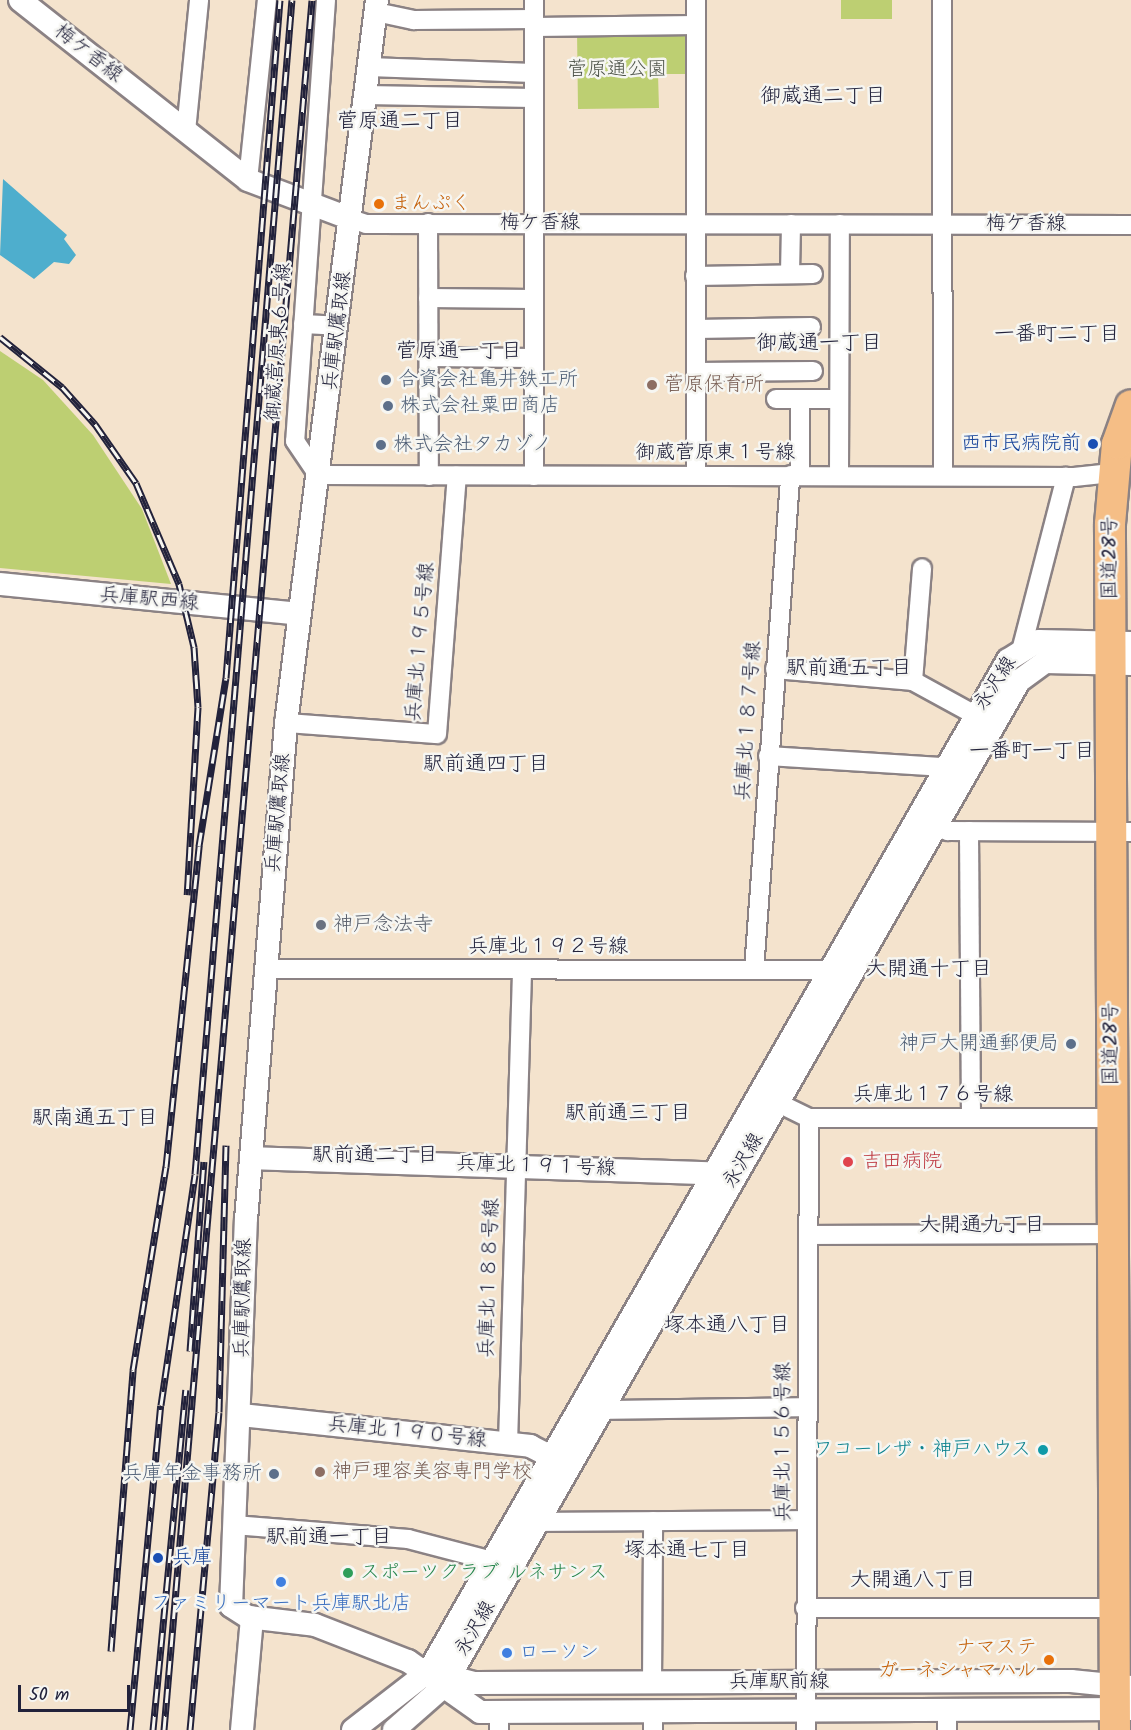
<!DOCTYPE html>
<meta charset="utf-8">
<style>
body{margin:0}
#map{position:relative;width:1131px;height:1730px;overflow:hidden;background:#f4e3cd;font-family:Kalam,"Klee One",sans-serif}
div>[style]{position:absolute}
.green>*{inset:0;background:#bdcf72;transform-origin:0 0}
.water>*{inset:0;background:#4eaecd}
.roads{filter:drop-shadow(2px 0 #8b8284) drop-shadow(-2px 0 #8b8284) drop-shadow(0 2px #8b8284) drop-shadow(0 -2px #8b8284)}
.minor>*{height:18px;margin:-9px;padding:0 9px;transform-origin:9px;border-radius:9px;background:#fff}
.tertiary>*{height:22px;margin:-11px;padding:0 11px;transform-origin:11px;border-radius:11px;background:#fff}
.trunk>*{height:30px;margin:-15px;padding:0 15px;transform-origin:15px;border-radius:15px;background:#f5be86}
.rail>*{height:7px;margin-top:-3.5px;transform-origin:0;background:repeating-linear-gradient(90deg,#f6f6f2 0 14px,#22223b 0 28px);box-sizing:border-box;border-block:2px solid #22223b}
.dots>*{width:16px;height:16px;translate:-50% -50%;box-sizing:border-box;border:3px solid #f6f6f2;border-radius:50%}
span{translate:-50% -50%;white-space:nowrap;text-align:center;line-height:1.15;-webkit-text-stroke:5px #f6f6f2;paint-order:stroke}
.street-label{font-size:20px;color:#22223b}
.park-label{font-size:20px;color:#50564c}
.food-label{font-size:20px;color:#c56008}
.left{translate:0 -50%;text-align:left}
.right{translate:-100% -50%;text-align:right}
.service-label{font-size:20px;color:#4e5e75}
.education-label{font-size:20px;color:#785e54}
.transit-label{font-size:20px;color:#164399}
.worship-label{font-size:20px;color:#5b616d}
.health-label{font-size:20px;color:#be3a42}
.culture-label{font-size:20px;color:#0d838f}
.leisure-label{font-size:20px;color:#27864d}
.shop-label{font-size:20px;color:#366cbe}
.neighbourhood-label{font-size:21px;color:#22223b}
.scale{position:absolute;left:18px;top:1685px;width:112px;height:27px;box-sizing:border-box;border:3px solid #22223b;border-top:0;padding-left:8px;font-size:18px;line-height:21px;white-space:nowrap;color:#22223b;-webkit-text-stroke:4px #f6f6f2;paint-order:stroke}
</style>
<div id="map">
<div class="green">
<i style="left:841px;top:0;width:51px;height:19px"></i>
<i style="clip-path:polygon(690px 30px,691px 74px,658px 74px,659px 108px,578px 109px,577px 31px)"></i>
<i style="clip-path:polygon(0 351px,43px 380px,93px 435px,142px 509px,171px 584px,0 568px)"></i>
</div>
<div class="water">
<i style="clip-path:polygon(3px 179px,67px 235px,64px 239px,76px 255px,69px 264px,54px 262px,34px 279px,0 255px)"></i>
</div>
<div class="roads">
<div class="minor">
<i style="left:326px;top:0;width:442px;rotate:94deg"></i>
<i style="left:295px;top:441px;width:41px;rotate:55.9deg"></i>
<i style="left:318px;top:475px;width:756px;rotate:0.15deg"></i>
<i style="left:1074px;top:477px;width:38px;rotate:-6deg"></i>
<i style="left:696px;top:0;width:475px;rotate:90deg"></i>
<i style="left:942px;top:0;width:475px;rotate:89.9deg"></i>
<i style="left:376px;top:12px;width:39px;rotate:12deg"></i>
<i style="left:414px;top:20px;width:120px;rotate:-0.5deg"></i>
<i style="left:534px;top:27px;width:162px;rotate:-0.7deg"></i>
<i style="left:369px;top:67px;width:164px;rotate:2.1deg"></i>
<i style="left:366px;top:95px;width:167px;rotate:1deg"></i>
<i style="left:186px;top:131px;width:132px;rotate:-84.3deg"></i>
<i style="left:248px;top:180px;width:181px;rotate:-84deg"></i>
<i style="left:351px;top:219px;width:16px;rotate:18deg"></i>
<i style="left:366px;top:224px;width:765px;rotate:0.07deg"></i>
<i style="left:428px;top:223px;width:253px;rotate:89.8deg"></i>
<i style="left:790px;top:273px;width:49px;rotate:-88.8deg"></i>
<i style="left:695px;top:276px;width:118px;rotate:-1deg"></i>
<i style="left:428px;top:298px;width:105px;rotate:0.5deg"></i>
<i style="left:303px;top:324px;width:35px;rotate:3deg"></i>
<i style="left:696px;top:329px;width:115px;rotate:-1deg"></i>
<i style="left:428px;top:357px;width:105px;rotate:0.5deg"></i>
<i style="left:696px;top:372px;width:117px;rotate:-0.5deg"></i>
<i style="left:776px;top:399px;width:63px"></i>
<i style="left:800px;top:475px;width:76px;rotate:-90deg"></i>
<i style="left:839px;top:475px;width:251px;rotate:-89.8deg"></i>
<i style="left:534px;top:476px;width:476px;rotate:-90deg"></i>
<i style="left:1022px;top:647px;width:176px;rotate:-75.5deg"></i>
<i style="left:775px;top:669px;width:139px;rotate:5deg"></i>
<i style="left:913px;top:681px;width:71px;rotate:28.7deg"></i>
<i style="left:913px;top:681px;width:113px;rotate:-85.4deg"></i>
<i style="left:286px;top:723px;width:151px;rotate:4.2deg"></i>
<i style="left:437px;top:734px;width:259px;rotate:-85.6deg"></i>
<i style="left:768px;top:756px;width:177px;rotate:3.6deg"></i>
<i style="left:924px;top:821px;width:26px;rotate:23deg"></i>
<i style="left:948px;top:831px;width:183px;rotate:0.3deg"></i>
<i style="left:969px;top:831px;width:287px;rotate:89.6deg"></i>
<i style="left:266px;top:969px;width:564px;rotate:0.1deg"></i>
<i style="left:754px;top:970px;width:496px;rotate:-85.8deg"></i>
<i style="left:766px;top:1097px;width:48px;rotate:26deg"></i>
<i style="left:809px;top:1118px;width:304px"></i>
<i style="left:808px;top:1235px;width:305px;rotate:-0.2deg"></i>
<i style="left:602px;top:1410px;width:205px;rotate:-0.8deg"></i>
<i style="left:508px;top:1444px;width:474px;rotate:-88.3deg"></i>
<i style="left:538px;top:1522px;width:268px;rotate:-0.4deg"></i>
<i style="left:234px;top:1525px;width:175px;rotate:4.6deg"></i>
<i style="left:408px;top:1539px;width:87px;rotate:14.7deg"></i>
<i style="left:805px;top:1608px;width:309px"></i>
<i style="left:652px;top:1683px;width:162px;rotate:-89.6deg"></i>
<i style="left:947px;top:1711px;width:19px;rotate:90deg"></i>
<i style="left:653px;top:1712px;width:18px;rotate:90deg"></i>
<i style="left:499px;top:1713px;width:17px;rotate:90deg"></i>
<i style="left:806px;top:1730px;width:612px;rotate:-89.72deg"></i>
</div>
<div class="tertiary">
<i style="left:20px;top:0;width:290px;rotate:38.3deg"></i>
<i style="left:248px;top:180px;width:110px;rotate:20.7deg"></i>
<i style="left:377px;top:0;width:729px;rotate:97.17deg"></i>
<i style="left:286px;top:723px;width:496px;rotate:94.6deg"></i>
<i style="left:246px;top:1217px;width:389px;rotate:92.2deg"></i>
<i style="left:231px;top:1606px;width:20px;rotate:33deg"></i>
<i style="left:248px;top:1617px;width:67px;rotate:6.8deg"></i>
<i style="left:315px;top:1625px;width:100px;rotate:21.2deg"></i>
<i style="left:408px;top:1661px;width:88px;rotate:35.3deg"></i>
<i style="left:480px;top:1712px;width:651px;rotate:-0.26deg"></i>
<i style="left:0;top:584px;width:300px;rotate:5.7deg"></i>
<i style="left:251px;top:1158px;width:462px;rotate:1.9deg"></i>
<i style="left:241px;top:1415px;width:291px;rotate:6.1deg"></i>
<i style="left:530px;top:1446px;width:37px;rotate:27deg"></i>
<i style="left:435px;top:1673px;width:40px;rotate:14.4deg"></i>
<i style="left:474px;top:1683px;width:597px;rotate:-0.19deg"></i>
<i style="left:1071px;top:1681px;width:60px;rotate:5.7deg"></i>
<i style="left:242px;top:1730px;width:113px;rotate:-84.9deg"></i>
<i style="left:353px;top:1730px;width:96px;rotate:-37.8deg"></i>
<i style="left:429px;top:1671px;width:1165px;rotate:-60.2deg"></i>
<i style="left:1008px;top:660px;width:36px;rotate:-32deg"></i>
<i style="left:1039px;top:641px;width:92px;rotate:1.2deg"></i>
<i style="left:394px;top:1730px;width:67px;rotate:-41.3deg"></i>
<i style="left:444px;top:1686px;width:1158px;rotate:-60.22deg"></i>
<i style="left:1019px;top:681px;width:32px;rotate:-36deg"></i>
<i style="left:1045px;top:662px;width:86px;rotate:1.3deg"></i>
</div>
<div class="trunk">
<i style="left:1115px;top:1730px;width:1206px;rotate:-90.24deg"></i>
<i style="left:1110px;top:524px;width:80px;rotate:-85deg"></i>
<i style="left:1117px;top:444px;width:41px;rotate:-70.3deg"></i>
</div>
</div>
<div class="rail">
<i style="left:0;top:337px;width:80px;rotate:38.9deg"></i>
<i style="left:62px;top:387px;width:50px;rotate:48.3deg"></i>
<i style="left:95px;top:424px;width:72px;rotate:55.2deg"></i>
<i style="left:136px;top:483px;width:110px;rotate:66.9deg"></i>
<i style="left:179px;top:584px;width:65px;rotate:76.6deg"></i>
<i style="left:194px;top:647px;width:60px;rotate:86.2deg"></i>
<i style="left:198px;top:707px;width:188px;rotate:93.3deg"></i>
<i style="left:190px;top:1351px;width:190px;rotate:-85.8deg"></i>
<i style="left:111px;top:1651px;width:282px;rotate:-85.5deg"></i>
<i style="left:133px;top:1370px;width:206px;rotate:-80.8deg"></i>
<i style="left:166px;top:1167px;width:323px;rotate:-84.1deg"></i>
<i style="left:199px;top:846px;width:170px;rotate:-80.9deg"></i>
<i style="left:226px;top:678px;width:680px;rotate:-85.45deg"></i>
<i style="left:130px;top:1730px;width:326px;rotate:-84.6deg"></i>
<i style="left:161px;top:1405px;width:233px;rotate:-81.6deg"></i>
<i style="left:195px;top:1174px;width:1178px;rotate:-85.28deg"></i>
<i style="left:153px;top:1730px;width:342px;rotate:-84.5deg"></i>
<i style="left:164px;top:1730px;width:1736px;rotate:-85.11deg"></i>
<i style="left:190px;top:1730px;width:319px;rotate:-84.8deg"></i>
<i style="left:219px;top:1412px;width:267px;rotate:-88.5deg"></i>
</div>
<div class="dots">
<i style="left:379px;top:204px;background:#e8710a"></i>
<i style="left:386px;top:380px;background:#5c6f8a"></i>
<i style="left:652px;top:385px;background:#8d6e63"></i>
<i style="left:388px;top:406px;background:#5c6f8a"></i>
<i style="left:1093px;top:444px;background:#1a4fb4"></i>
<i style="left:381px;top:445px;background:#5c6f8a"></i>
<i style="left:321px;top:925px;background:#6b7280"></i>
<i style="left:1071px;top:1044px;background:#5c6f8a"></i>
<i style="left:848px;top:1162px;background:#e0444e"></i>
<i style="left:1043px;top:1450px;background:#0f9aa8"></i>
<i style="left:320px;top:1472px;background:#8d6e63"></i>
<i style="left:274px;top:1474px;background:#5c6f8a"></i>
<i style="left:158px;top:1558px;background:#1a4fb4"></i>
<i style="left:348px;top:1573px;background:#2e9e5b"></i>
<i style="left:281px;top:1582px;background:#3f7fe0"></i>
<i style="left:507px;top:1653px;background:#3f7fe0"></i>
<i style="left:1049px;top:1660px;background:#e8710a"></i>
</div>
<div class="street-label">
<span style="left:88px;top:54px;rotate:38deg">梅ケ香線</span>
<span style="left:540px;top:223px">梅ケ香線</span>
<span style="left:1026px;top:224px">梅ケ香線</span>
<span style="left:338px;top:331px;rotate:-83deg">兵庫駅鷹取線</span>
<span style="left:279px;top:342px;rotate:-86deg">御蔵菅原東６号線</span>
<span style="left:715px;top:453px">御蔵菅原東１号線</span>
<span style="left:1111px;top:558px;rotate:-90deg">国道28号</span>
<span style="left:149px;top:600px;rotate:5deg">兵庫駅西線</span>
<span style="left:421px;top:642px;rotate:-85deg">兵庫北１９５号線</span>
<span style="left:996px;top:684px;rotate:-57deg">永沢線</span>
<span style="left:749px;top:721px;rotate:-86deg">兵庫北１８７号線</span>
<span style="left:279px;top:813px;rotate:-85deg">兵庫駅鷹取線</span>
<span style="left:548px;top:947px">兵庫北１９２号線</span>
<span style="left:1112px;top:1044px;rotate:-90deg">国道28号</span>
<span style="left:933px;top:1095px">兵庫北１７６号線</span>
<span style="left:744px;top:1161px;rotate:-60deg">永沢線</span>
<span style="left:536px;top:1167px;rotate:2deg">兵庫北１９１号線</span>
<span style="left:490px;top:1278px;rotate:-88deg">兵庫北１８８号線</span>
<span style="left:244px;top:1298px;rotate:-89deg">兵庫駅鷹取線</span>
<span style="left:407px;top:1433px;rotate:6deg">兵庫北１９０号線</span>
<span style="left:784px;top:1442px;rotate:-90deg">兵庫北１５６号線</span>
<span style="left:476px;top:1629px;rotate:-60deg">永沢線</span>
<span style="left:779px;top:1682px">兵庫駅前線</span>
</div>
<div class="park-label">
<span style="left:617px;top:70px">菅原通公園</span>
</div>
<div class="food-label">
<span class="left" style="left:391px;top:204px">まんぷく</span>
<span class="right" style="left:1037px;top:1660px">ナマステ<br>ガーネシャマハル</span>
</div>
<div class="service-label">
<span class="left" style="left:398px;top:380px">合資会社亀井鉄工所</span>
<span class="left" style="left:400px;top:406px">株式会社粟田商店</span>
<span class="left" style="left:393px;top:445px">株式会社タカゾノ</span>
<span class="right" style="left:1059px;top:1044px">神戸大開通郵便局</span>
<span class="right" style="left:262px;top:1474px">兵庫年金事務所</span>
</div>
<div class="education-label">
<span class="left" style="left:664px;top:385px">菅原保育所</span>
<span class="left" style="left:332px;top:1472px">神戸理容美容専門学校</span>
</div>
<div class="transit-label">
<span class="right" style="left:1081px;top:444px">西市民病院前</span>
<span class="left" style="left:172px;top:1558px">兵庫</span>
</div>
<div class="worship-label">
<span class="left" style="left:333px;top:925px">神戸念法寺</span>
</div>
<div class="health-label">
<span class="left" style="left:862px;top:1162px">吉田病院</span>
</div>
<div class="culture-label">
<span class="right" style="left:1031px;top:1450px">ワコーレザ・神戸ハウス</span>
</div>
<div class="leisure-label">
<span class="left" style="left:360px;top:1573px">スポーツクラブ ルネサンス</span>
</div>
<div class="shop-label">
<span style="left:281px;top:1604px">ファミリーマート兵庫駅北店</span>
<span class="left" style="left:519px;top:1653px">ローソン</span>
</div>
<div class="neighbourhood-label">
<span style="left:823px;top:97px">御蔵通二丁目</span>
<span style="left:400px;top:122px">菅原通二丁目</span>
<span style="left:1057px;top:335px">一番町二丁目</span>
<span style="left:819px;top:344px">御蔵通一丁目</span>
<span style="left:459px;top:352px">菅原通一丁目</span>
<span style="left:849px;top:669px">駅前通五丁目</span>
<span style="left:1032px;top:752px">一番町一丁目</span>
<span style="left:486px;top:765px">駅前通四丁目</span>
<span style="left:929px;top:970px">大開通十丁目</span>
<span style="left:628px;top:1114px">駅前通三丁目</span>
<span style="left:95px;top:1119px">駅南通五丁目</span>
<span style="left:375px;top:1156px">駅前通二丁目</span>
<span style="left:982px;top:1226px">大開通九丁目</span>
<span style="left:727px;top:1326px">塚本通八丁目</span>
<span style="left:329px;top:1538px">駅前通一丁目</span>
<span style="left:687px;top:1551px">塚本通七丁目</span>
<span style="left:913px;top:1581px">大開通八丁目</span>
</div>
<div class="scale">50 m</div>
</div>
